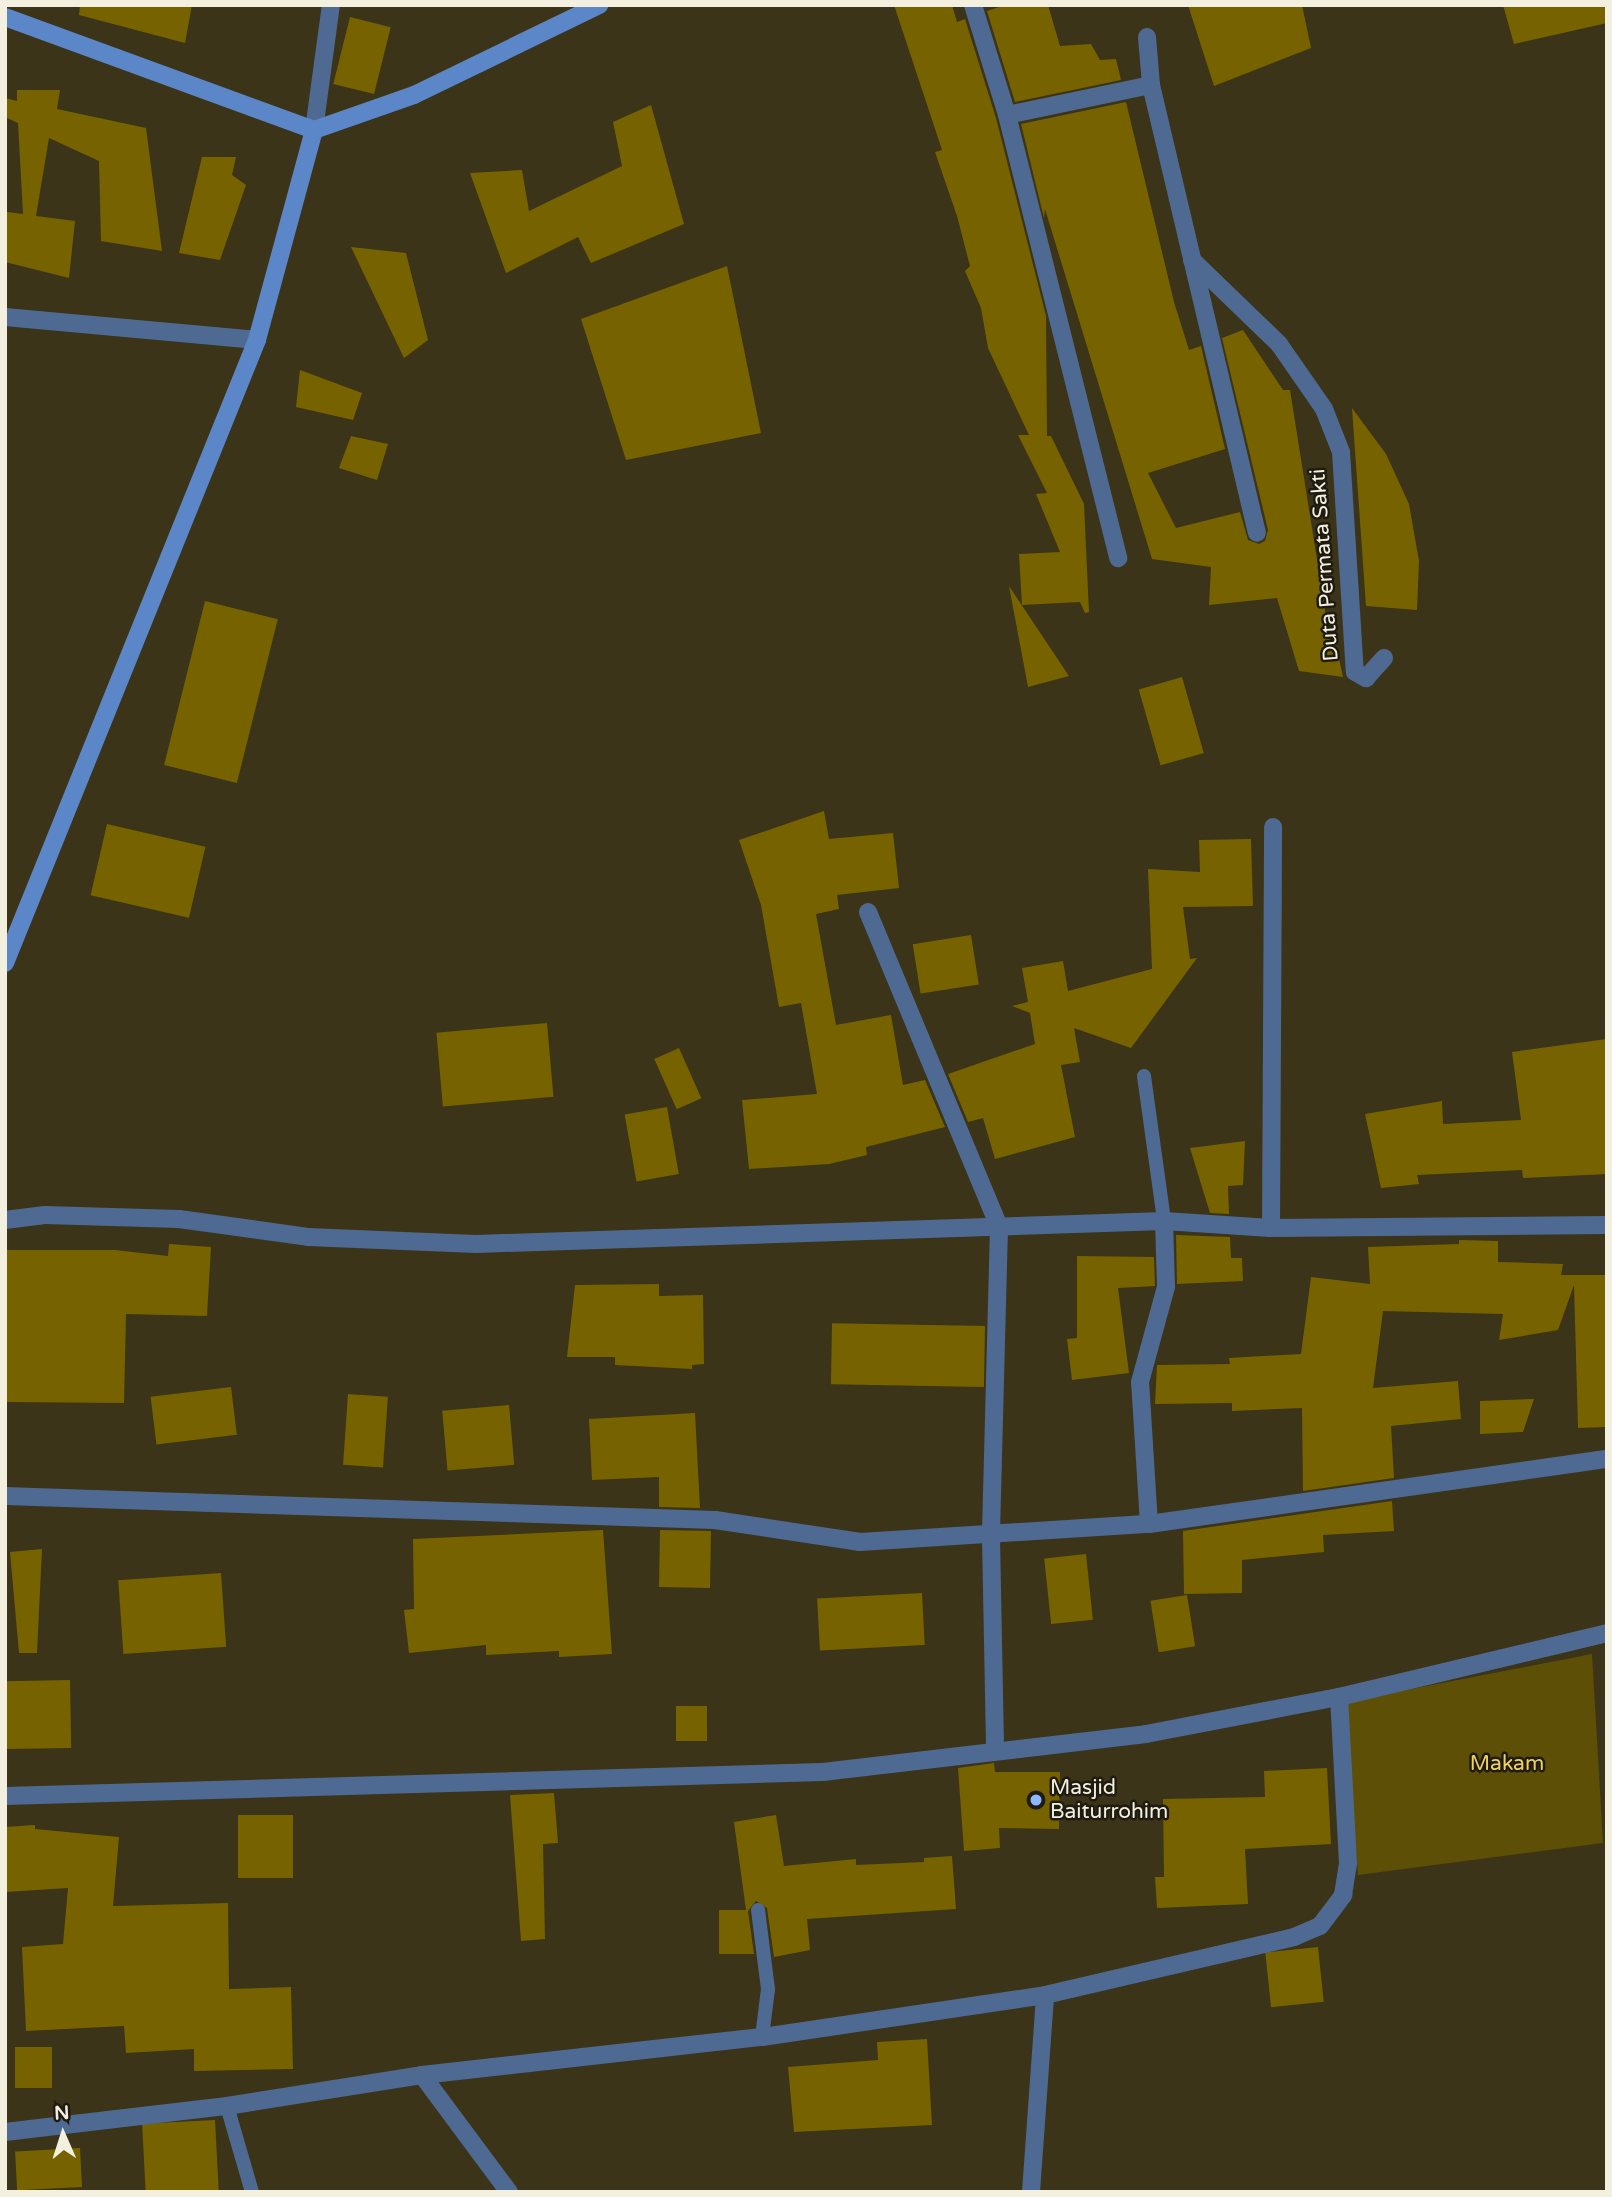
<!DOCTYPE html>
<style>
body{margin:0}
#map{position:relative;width:1612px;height:2197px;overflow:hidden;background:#3b3418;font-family:"Varela Round",sans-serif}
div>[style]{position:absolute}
.green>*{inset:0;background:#5e4f06}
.building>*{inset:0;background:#766300;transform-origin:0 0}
.lane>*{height:14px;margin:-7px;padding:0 7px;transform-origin:7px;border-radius:7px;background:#4e6a93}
.street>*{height:18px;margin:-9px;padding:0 9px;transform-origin:9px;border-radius:9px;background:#4e6a93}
.secondary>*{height:18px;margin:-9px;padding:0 9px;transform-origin:9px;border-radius:9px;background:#5b86c8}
.dots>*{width:19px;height:19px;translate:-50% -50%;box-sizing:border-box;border:4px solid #1f1b10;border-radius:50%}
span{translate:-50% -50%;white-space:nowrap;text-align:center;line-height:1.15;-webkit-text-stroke:5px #1f1b10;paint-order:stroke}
.street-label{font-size:21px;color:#f4f0e0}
.park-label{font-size:21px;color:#edd162}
.poi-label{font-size:21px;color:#f4f0e0}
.left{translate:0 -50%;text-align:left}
.frame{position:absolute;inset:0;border:7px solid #f4f0e0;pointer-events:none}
.north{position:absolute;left:28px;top:2099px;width:70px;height:70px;-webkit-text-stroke:5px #1f1b10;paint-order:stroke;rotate:357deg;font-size:19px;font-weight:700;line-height:28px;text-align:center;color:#f4f0e0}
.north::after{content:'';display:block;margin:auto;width:24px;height:32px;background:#f4f0e0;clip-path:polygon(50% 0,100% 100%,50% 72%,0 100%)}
</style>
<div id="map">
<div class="green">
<i style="clip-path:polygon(1592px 1654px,1603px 1843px,1358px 1875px,1344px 1702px)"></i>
</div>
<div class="building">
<i style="clip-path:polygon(80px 5px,192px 5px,185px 43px,79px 15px)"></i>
<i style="clip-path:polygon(894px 5px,952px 5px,957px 22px,965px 19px,996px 118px,1046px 316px,1047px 436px,1051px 436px,1084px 504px,1089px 612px,1085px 613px,1080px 602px,1022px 605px,1019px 554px,1060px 552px,1036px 494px,1047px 493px,1018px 435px,1029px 435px,988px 348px,981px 308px,965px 271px,970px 266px,957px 216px,935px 152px,942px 150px)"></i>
<i style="clip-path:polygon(1005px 5px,1048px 5px,1060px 46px,1091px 44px,1100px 60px,1116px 59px,1121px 80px,1015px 102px,987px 11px)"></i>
<i style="clip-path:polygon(1188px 5px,1302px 5px,1311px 48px,1214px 86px)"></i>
<i style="clip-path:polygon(1503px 5px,1607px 5px,1607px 23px,1514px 44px)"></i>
<i style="left:350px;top:17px;width:42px;height:69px;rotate:14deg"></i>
<i style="clip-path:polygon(17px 90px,60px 90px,57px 109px,146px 128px,162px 251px,101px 241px,99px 161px,49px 138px,36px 216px,75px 221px,69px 278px,5px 262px,7px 212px,23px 214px,18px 123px,5px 117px,5px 98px,17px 101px)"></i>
<i style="clip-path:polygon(1126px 102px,1174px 302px,1189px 350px,1201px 346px,1225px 449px,1148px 473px,1176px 528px,1240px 512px,1248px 540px,1259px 544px,1265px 541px,1268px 530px,1222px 338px,1243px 330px,1283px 390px,1290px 390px,1330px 641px,1335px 640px,1343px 677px,1299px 671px,1277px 598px,1209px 605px,1211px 567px,1152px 559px,1045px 209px,1044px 218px,1021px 124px)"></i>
<i style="clip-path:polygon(651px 105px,684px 224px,591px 263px,578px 237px,506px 273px,470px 173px,522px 170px,529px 211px,622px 166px,613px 122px)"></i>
<i style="clip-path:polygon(202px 157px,236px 157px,232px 175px,246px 185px,220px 260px,179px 253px)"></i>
<i style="clip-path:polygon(351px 247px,406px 253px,428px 340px,404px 358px)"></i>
<i style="clip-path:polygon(727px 266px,761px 433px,626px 460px,581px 319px)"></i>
<i style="clip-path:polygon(300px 370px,362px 393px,353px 420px,296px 407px)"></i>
<i style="clip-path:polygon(1352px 408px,1386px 454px,1409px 504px,1419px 561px,1417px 610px,1366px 606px)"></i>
<i style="clip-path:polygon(351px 436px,388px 444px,377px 480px,339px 468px)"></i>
<i style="clip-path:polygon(1009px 586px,1069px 676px,1028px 687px)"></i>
<i style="left:205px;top:601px;width:75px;height:169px;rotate:14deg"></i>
<i style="left:1182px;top:677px;width:79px;height:45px;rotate:74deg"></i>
<i style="clip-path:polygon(824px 811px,829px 839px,893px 833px,899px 888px,837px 895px,839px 909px,816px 914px,836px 1025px,891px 1015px,903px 1085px,925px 1080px,945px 1127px,866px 1147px,867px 1155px,829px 1164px,749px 1169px,742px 1100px,817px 1094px,801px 1003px,779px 1007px,761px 905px,739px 840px)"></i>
<i style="left:107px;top:824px;width:101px;height:73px;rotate:13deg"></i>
<i style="clip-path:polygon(1251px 839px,1253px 906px,1183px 907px,1190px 959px,1197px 958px,1131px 1048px,1074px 1028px,1080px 1062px,1061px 1065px,1075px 1137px,995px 1159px,983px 1118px,968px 1122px,948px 1074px,1035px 1044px,1030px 1013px,1012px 1006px,1028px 1002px,1022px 968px,1063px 961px,1068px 991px,1152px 969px,1148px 869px,1200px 872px,1199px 840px)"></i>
<i style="left:971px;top:935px;width:50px;height:59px;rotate:81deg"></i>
<i style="left:547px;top:1023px;width:74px;height:111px;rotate:85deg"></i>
<i style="clip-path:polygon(1607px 1039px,1607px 1174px,1523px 1178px,1522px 1170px,1417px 1175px,1419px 1184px,1381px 1188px,1365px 1114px,1442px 1101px,1443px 1124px,1521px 1120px,1512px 1052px)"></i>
<i style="left:679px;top:1048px;width:55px;height:27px;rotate:66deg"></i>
<i style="left:667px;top:1107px;width:68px;height:43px;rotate:80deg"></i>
<i style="clip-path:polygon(1245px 1141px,1243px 1185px,1228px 1186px,1229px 1214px,1210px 1213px,1190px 1148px)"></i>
<i style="clip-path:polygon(1176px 1235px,1230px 1237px,1231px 1258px,1242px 1258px,1243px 1281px,1177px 1284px)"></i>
<i style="clip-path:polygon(1459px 1240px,1498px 1241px,1498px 1262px,1563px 1264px,1561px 1275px,1607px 1275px,1607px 1427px,1578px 1428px,1574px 1285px,1558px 1330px,1499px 1340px,1503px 1314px,1383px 1311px,1373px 1388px,1458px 1381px,1461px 1419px,1391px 1426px,1394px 1478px,1303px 1491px,1302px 1408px,1232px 1411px,1232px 1403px,1155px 1404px,1157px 1365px,1230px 1364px,1229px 1358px,1301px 1354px,1311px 1277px,1370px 1284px,1368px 1247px,1459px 1244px)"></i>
<i style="clip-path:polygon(169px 1244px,211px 1247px,207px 1316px,126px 1314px,124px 1403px,5px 1402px,5px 1250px,115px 1250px,168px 1256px)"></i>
<i style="clip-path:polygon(1077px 1256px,1154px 1257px,1155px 1286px,1118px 1288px,1129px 1373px,1072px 1380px,1067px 1339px,1077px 1338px)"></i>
<i style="clip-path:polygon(659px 1284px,659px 1296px,703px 1295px,704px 1364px,692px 1365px,692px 1369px,615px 1365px,615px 1357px,567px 1357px,575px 1285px)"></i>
<i style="left:985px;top:1326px;width:61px;height:153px;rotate:91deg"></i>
<i style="left:231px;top:1387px;width:48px;height:81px;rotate:83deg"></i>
<i style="left:348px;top:1394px;width:40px;height:71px;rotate:4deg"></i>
<i style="clip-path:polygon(1534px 1399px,1523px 1432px,1480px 1434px,1480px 1401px)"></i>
<i style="left:509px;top:1405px;width:60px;height:67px;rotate:85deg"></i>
<i style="clip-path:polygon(695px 1413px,700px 1508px,659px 1507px,659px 1477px,592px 1480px,589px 1419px)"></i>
<i style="clip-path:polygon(1392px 1501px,1394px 1531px,1323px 1535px,1324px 1552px,1242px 1560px,1242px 1593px,1184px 1594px,1183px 1531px)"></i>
<i style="clip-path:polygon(603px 1530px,612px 1654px,559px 1657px,559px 1651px,486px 1655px,486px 1645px,409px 1653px,404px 1610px,414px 1609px,413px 1539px)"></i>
<i style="left:660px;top:1530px;width:51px;height:57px;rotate:1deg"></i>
<i style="clip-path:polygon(42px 1549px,37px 1653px,19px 1653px,10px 1552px)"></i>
<i style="left:1086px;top:1554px;width:66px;height:42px;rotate:84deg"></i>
<i style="left:221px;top:1573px;width:74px;height:103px;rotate:86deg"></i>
<i style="left:922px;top:1593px;width:52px;height:105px;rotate:87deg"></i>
<i style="left:1187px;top:1595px;width:52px;height:37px;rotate:81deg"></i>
<i style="left:70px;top:1680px;width:68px;height:65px;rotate:89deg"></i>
<i style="left:676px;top:1706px;width:31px;height:35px"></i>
<i style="clip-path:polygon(994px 1763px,995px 1772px,1060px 1772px,1059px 1829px,999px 1828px,1000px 1848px,964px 1851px,958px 1768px)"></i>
<i style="clip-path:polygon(1327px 1768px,1331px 1844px,1245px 1849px,1248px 1904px,1157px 1908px,1155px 1877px,1164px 1877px,1163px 1799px,1265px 1797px,1264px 1771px)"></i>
<i style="clip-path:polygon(554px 1793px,558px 1843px,543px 1844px,545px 1939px,521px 1941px,510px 1795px)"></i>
<i style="left:238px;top:1815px;width:55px;height:63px"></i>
<i style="clip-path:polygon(776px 1815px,784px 1866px,856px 1859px,856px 1865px,924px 1862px,924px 1858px,952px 1856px,956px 1909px,807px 1919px,810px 1950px,774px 1957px,767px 1908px,756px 1901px,748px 1911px,754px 1954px,719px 1954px,719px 1910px,746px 1910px,734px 1822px)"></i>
<i style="clip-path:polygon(35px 1825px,35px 1829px,119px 1837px,113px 1906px,228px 1903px,229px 1989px,291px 1987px,293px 2069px,194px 2071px,194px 2049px,126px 2053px,124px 2026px,26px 2031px,22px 1947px,63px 1944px,68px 1888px,5px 1892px,5px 1827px)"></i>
<i style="left:1318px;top:1947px;width:55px;height:53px;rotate:84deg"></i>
<i style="clip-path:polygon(927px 2039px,932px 2125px,794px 2132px,788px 2067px,878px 2060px,877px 2042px)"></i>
<i style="left:52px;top:2047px;width:41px;height:37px;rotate:90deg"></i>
<i style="left:215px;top:2120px;width:72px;height:73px;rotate:87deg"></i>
<i style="left:80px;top:2148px;width:39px;height:65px;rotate:87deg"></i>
</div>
<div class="lane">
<i style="left:1144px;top:1076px;width:146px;rotate:82.1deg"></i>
<i style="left:758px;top:1910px;width:80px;rotate:82.8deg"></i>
<i style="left:768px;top:1989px;width:48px;rotate:97.1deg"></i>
<i style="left:227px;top:2106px;width:90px;rotate:73.8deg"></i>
</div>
<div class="street">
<i style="left:973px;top:5px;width:115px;rotate:72.8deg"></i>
<i style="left:1007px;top:115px;width:457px;rotate:75.9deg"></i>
<i style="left:1147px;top:37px;width:48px;rotate:85.2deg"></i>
<i style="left:1007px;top:115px;width:147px;rotate:-11.8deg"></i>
<i style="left:1151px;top:85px;width:460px;rotate:76.7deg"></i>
<i style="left:314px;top:130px;width:126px;rotate:-82.3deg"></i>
<i style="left:1192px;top:260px;width:121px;rotate:44deg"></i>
<i style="left:1279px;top:344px;width:79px;rotate:55.3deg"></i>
<i style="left:1324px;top:409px;width:46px;rotate:68.4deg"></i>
<i style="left:1341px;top:452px;width:220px;rotate:86.4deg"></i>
<i style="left:1355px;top:672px;width:13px;rotate:29deg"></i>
<i style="left:1366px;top:678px;width:27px;rotate:-48deg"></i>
<i style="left:5px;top:317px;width:253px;rotate:5.2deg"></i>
<i style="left:868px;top:912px;width:341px;rotate:67.4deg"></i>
<i style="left:999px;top:1227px;width:310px;rotate:91.5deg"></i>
<i style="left:991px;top:1537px;width:214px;rotate:88.9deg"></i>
<i style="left:5px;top:1220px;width:40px;rotate:-7.1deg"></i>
<i style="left:45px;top:1215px;width:134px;rotate:1.7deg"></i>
<i style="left:179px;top:1219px;width:130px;rotate:7.9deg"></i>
<i style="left:308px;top:1237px;width:168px;rotate:2.4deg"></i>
<i style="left:476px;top:1244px;width:688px;rotate:-1.91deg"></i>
<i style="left:1164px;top:1221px;width:107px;rotate:3.7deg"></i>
<i style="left:1271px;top:1228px;width:336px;rotate:-0.5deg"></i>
<i style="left:1271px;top:1228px;width:401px;rotate:-89.7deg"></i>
<i style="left:5px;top:1496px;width:710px;rotate:1.94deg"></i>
<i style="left:715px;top:1520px;width:147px;rotate:8.6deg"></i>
<i style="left:860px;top:1542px;width:290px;rotate:-3.6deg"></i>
<i style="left:1149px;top:1524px;width:463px;rotate:-8.1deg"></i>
<i style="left:1149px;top:1524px;width:142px;rotate:-93.6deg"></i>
<i style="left:1140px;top:1382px;width:98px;rotate:-74.7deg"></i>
<i style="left:1166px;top:1287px;width:66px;rotate:-91.7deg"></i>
<i style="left:5px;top:1796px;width:818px;rotate:-1.68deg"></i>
<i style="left:823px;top:1772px;width:325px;rotate:-6.7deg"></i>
<i style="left:1146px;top:1734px;width:197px;rotate:-10.9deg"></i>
<i style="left:1339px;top:1697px;width:276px;rotate:-13.4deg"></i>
<i style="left:422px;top:2075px;width:146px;rotate:53.4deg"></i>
<i style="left:5px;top:2132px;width:224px;rotate:-6.7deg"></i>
<i style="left:227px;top:2106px;width:197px;rotate:-9deg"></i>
<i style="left:422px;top:2075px;width:342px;rotate:-6.4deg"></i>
<i style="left:762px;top:2037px;width:286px;rotate:-8.4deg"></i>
<i style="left:1045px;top:1995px;width:256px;rotate:-13.1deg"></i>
<i style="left:1294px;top:1937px;width:28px;rotate:-23deg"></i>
<i style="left:1320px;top:1926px;width:39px;rotate:-53deg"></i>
<i style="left:1343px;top:1895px;width:32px;rotate:-81deg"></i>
<i style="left:1348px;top:1863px;width:166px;rotate:-93.1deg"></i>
<i style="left:1031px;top:2192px;width:197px;rotate:-85.9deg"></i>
</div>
<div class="secondary">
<i style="left:5px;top:17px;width:329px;rotate:20.1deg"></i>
<i style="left:314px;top:130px;width:218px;rotate:105.2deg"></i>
<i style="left:257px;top:340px;width:672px;rotate:112.02deg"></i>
<i style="left:314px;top:130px;width:106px;rotate:-19.3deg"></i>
<i style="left:414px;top:95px;width:206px;rotate:-25.9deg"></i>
</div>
<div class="dots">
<i style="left:1036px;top:1800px;background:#8cb9fc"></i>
</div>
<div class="street-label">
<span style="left:1325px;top:565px;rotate:-94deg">Duta Permata Sakti</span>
</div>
<div class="park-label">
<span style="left:1507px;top:1764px">Makam</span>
</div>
<div class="poi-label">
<span class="left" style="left:1050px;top:1800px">Masjid<br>Baiturrohim</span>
</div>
<div class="frame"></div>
<div class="north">N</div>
</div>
